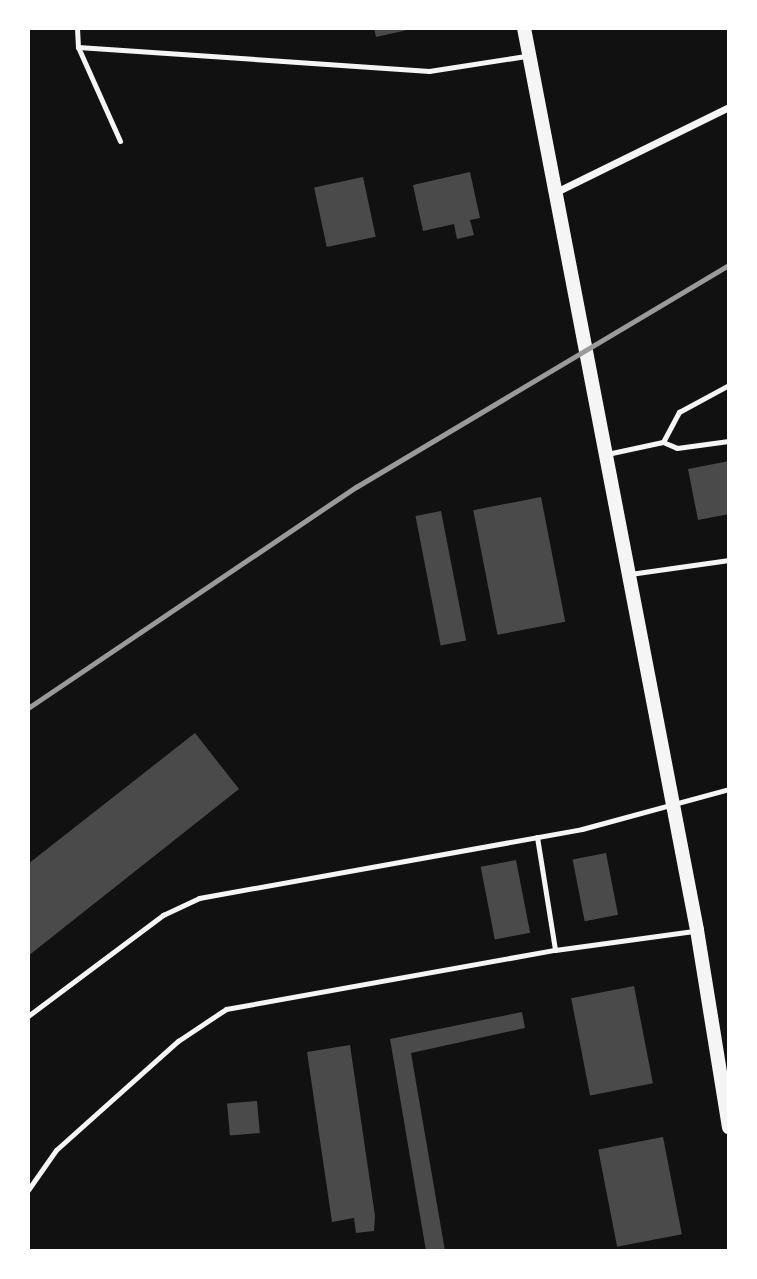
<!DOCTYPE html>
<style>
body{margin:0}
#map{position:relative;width:757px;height:1279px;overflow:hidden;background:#111;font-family:Merriweather,serif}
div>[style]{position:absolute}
.building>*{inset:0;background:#4a4a4a;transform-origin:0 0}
.service>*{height:5px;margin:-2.5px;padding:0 2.5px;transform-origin:2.5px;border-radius:2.5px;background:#f5f5f5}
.minor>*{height:7px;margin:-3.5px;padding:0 3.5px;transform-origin:3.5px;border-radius:3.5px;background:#f5f5f5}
.secondary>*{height:14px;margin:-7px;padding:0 7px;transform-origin:7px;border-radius:7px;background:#f5f5f5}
.rail>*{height:5px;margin:-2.5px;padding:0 2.5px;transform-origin:2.5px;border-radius:2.5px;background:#9a9a9a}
span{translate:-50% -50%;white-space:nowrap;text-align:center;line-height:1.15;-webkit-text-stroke:7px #fff;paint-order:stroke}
.frame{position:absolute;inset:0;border:30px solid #fff;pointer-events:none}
</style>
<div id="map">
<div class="building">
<i style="clip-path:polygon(374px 28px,412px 28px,412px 29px,376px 37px)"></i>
<i style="clip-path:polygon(470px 172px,480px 218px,470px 220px,474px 235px,457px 239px,454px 224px,423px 231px,413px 185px)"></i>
<i style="left:363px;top:177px;width:61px;height:50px;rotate:78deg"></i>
<i style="clip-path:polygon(729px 461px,729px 514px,698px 520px,688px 469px)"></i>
<i style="left:541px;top:497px;width:127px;height:69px;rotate:79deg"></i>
<i style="left:441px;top:511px;width:132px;height:26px;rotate:79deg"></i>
<i style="clip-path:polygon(195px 733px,239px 789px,28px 956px,28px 864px)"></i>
<i style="left:606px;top:853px;width:63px;height:34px;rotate:79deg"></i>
<i style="left:516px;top:860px;width:74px;height:36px;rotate:79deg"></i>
<i style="left:634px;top:986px;width:99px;height:64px;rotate:79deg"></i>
<i style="clip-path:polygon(522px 1012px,525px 1028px,411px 1053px,445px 1251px,426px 1251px,390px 1039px)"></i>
<i style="clip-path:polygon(350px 1045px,375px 1216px,374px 1231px,356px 1233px,354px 1218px,332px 1222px,307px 1052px)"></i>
<i style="left:257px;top:1101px;width:32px;height:30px;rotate:85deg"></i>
<i style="left:663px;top:1137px;width:99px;height:66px;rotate:79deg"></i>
</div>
<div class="service">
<i style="left:77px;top:28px;width:19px;rotate:87deg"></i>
<i style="left:78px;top:47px;width:103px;rotate:65.9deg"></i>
<i style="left:78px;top:47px;width:352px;rotate:3.9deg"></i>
<i style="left:429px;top:71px;width:98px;rotate:-8.8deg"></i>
<i style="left:663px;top:442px;width:34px;rotate:-62deg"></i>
<i style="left:679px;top:412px;width:57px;rotate:-28.4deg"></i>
<i style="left:607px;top:454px;width:57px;rotate:-12.1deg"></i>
<i style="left:663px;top:442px;width:15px;rotate:23deg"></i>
<i style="left:677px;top:448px;width:52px;rotate:-7.7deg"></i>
<i style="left:630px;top:574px;width:100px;rotate:-8deg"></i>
<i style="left:537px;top:837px;width:114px;rotate:80.9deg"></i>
<i style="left:28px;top:1016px;width:169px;rotate:-36.8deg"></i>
<i style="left:163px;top:915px;width:40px;rotate:-25deg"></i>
<i style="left:199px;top:898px;width:389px;rotate:-10.2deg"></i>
<i style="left:582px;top:829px;width:152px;rotate:-15.2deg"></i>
<i style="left:28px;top:1190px;width:49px;rotate:-55deg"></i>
<i style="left:56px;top:1150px;width:164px;rotate:-41.8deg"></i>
<i style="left:178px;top:1041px;width:58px;rotate:-33.7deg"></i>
<i style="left:226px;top:1009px;width:334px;rotate:-10.2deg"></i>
<i style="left:555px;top:950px;width:140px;rotate:-7.8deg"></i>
</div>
<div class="minor">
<i style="left:556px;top:192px;width:193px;rotate:-26.2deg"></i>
</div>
<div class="secondary">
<i style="left:524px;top:28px;width:918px;rotate:79.14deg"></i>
<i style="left:697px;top:930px;width:200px;rotate:80.8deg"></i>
</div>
<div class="rail">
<i style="left:28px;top:708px;width:396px;rotate:-34deg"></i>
<i style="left:356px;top:487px;width:434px;rotate:-30.8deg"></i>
</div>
<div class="frame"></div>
</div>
